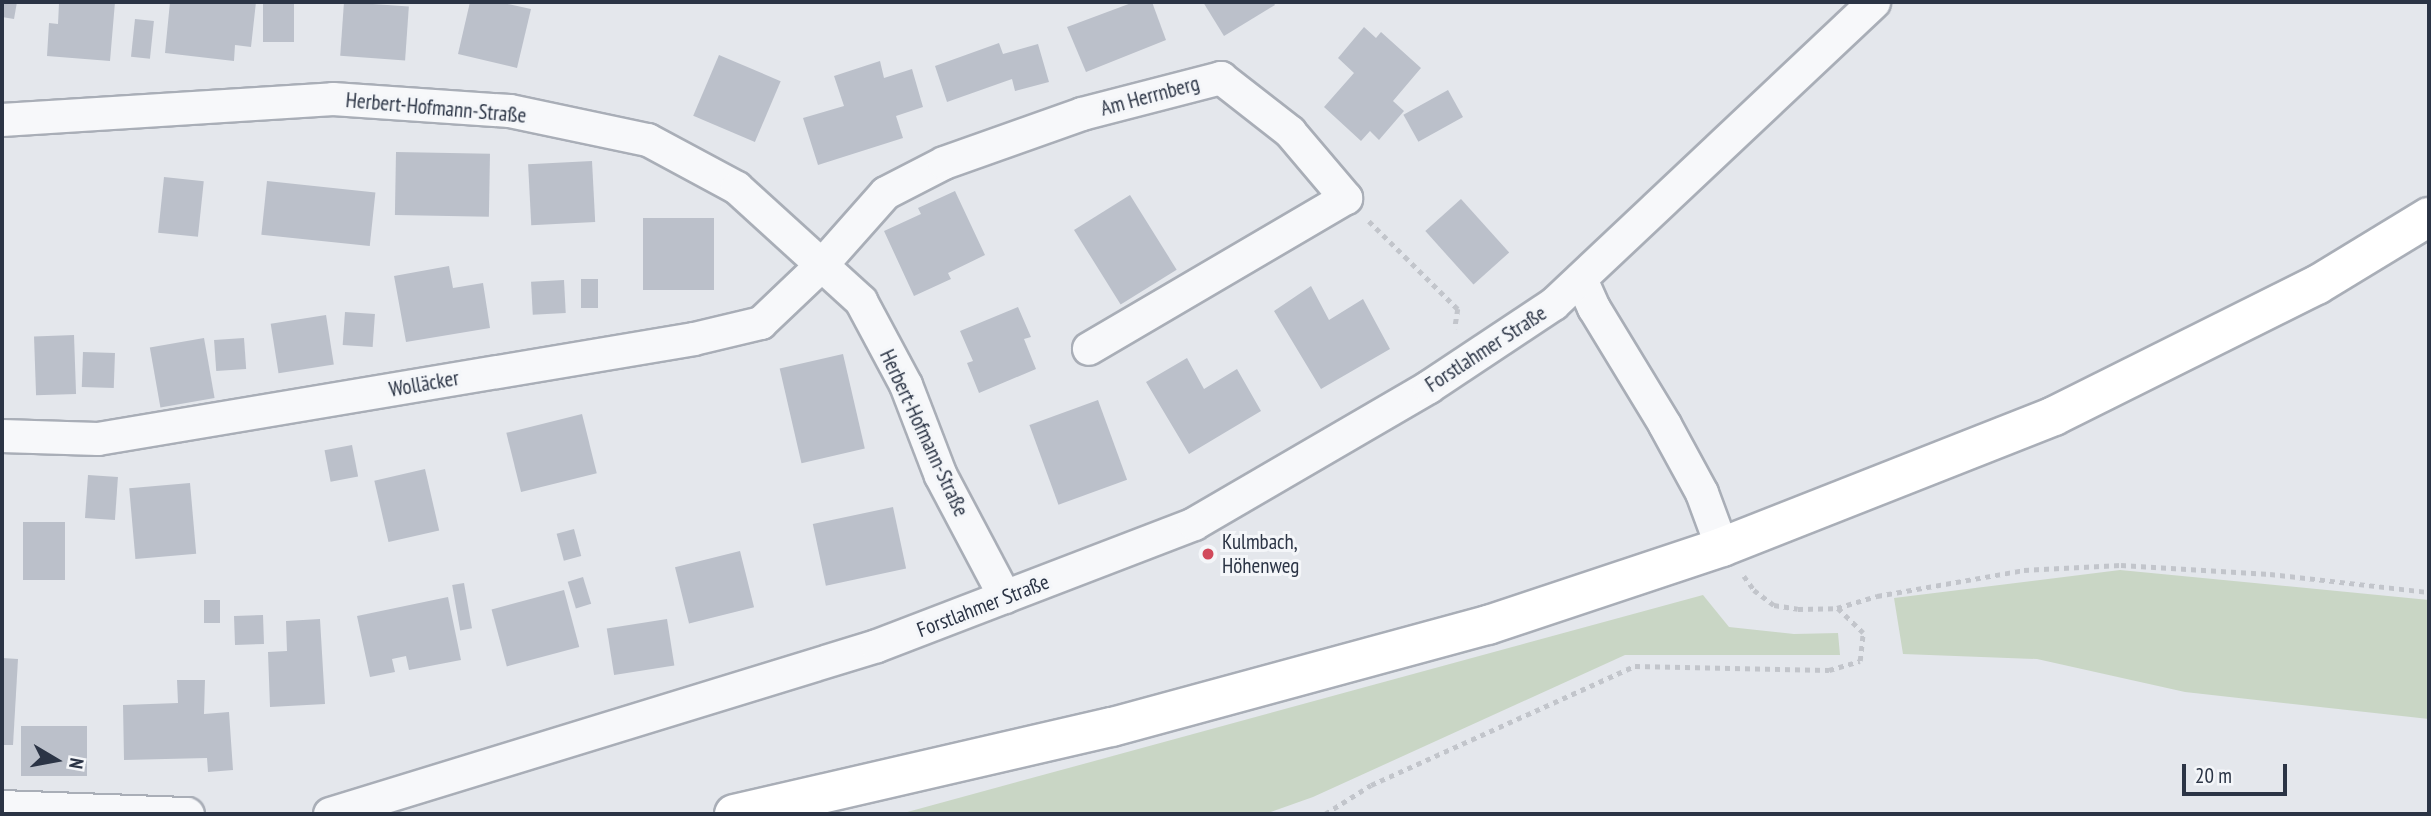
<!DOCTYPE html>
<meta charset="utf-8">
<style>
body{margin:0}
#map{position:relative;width:2431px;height:816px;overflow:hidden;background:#e4e7ec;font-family:"PT Sans Narrow",sans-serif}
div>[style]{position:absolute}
.green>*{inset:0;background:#c9d6c5}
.building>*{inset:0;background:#bbc0ca;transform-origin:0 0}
.path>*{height:4.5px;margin-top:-2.25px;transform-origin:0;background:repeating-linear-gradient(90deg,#c2c5cb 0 5px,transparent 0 10px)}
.roads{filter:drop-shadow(2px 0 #a9aeb7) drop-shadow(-2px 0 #a9aeb7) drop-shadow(0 2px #a9aeb7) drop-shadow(0 -2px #a9aeb7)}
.minor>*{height:32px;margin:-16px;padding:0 16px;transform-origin:16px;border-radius:16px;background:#f7f8fa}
.primary>*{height:38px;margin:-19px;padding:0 19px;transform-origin:19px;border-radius:19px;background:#fff}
.dots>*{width:19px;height:19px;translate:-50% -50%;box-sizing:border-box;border:4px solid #f4f6f9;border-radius:50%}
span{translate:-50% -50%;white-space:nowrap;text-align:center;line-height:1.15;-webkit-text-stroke:6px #f4f6f9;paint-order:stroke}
.street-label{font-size:21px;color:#2b3445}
.poi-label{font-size:21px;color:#2b3445}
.left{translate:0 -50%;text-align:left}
.frame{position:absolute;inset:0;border:4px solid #2b3445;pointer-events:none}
.north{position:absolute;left:21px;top:725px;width:70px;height:70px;-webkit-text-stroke:5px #f4f6f9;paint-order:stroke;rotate:100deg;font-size:19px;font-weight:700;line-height:28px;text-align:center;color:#2b3445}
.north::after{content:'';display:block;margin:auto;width:24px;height:32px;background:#2b3445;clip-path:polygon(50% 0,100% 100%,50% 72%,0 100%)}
.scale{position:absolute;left:2182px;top:764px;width:105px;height:32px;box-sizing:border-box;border:4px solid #2b3445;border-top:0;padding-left:9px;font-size:21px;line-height:24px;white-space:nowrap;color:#2b3445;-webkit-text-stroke:5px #f4f6f9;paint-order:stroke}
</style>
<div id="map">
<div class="green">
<i style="clip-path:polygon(2120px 570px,2429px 600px,2429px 719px,2185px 692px,2037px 659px,1903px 654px,1894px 598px)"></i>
<i style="clip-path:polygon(1703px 595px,1729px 627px,1794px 634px,1838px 633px,1840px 655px,1625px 655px,1313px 797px,1265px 814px,900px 814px)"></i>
</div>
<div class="building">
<i style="clip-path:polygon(2px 2px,17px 2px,14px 19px,2px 17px)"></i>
<i style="clip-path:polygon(79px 2px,115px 2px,110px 61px,47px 56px,49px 23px,58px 24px,59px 3px,79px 4px)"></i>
<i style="clip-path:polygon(170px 2px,256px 2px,251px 47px,235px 45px,234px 61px,165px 53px)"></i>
<i style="left:263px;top:2px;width:31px;height:40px"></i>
<i style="left:344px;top:2px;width:65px;height:54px;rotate:4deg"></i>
<i style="clip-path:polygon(470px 2px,498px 2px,531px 9px,517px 68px,458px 54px)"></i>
<i style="clip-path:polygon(1134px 2px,1152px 2px,1166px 40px,1086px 72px,1067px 27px)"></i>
<i style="clip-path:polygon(1203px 2px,1273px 2px,1275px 5px,1224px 36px)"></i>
<i style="left:135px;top:19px;width:19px;height:38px;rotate:6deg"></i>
<i style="clip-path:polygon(1364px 27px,1376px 38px,1381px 32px,1421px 68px,1393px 101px,1404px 111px,1379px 140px,1370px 131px,1361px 141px,1324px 107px,1354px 73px,1338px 58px)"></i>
<i style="clip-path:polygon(999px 43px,1003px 54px,1038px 44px,1049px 82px,1015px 91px,1012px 79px,947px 102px,935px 66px)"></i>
<i style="left:719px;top:55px;width:67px;height:66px;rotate:23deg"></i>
<i style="clip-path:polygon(880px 61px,884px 78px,912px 69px,923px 107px,896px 116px,903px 138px,818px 165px,803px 118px,844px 106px,834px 76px)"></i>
<i style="left:1448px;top:90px;width:31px;height:51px;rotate:61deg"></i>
<i style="left:396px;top:152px;width:94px;height:63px;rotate:1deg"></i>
<i style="left:592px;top:161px;width:61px;height:64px;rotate:87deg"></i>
<i style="left:164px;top:177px;width:40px;height:56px;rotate:6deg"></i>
<i style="left:267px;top:181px;width:109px;height:54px;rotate:6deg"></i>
<i style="clip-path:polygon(955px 191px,985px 255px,948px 273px,951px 279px,914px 296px,884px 231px,921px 214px,918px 208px)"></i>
<i style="left:1130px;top:195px;width:88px;height:66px;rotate:58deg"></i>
<i style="left:1461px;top:199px;width:72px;height:48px;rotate:48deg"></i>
<i style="left:714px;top:218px;width:72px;height:71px;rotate:90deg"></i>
<i style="clip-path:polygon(449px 266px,453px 288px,483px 283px,490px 328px,406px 342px,394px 276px)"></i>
<i style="left:581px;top:279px;width:17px;height:29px"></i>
<i style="left:564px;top:280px;width:33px;height:33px;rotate:87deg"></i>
<i style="clip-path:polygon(1311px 286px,1329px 320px,1363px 299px,1390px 349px,1321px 389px,1274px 311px)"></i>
<i style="clip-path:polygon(1018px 307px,1031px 337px,1024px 339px,1036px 369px,979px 393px,967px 363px,973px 361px,960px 331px)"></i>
<i style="left:345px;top:312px;width:30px;height:33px;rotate:4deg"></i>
<i style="left:326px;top:315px;width:50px;height:56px;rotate:81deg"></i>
<i style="left:74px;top:335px;width:59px;height:40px;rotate:88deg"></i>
<i style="left:204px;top:338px;width:61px;height:55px;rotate:80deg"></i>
<i style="left:244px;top:338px;width:31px;height:30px;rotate:86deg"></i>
<i style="left:83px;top:352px;width:32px;height:35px;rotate:2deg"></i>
<i style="left:843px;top:354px;width:97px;height:65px;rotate:77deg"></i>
<i style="clip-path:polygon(1187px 358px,1204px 389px,1237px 369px,1261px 411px,1189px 454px,1146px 382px)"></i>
<i style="left:1098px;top:400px;width:85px;height:73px;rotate:70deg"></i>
<i style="left:582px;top:414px;width:61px;height:78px;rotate:76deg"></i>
<i style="left:352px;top:445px;width:32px;height:28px;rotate:79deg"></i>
<i style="left:425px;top:469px;width:63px;height:52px;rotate:77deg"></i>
<i style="left:88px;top:475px;width:30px;height:43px;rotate:4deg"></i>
<i style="left:190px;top:483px;width:71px;height:61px;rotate:85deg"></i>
<i style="left:893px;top:507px;width:63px;height:82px;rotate:78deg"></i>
<i style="left:23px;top:522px;width:42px;height:58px"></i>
<i style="left:574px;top:529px;width:28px;height:18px;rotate:75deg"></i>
<i style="left:740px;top:551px;width:58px;height:67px;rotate:76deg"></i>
<i style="left:583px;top:577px;width:28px;height:16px;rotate:73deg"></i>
<i style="left:464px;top:583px;width:46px;height:12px;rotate:80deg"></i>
<i style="left:564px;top:590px;width:59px;height:75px;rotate:75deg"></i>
<i style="clip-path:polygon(448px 597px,461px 660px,409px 670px,406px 656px,392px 659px,395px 672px,370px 677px,357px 616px)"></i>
<i style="left:204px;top:600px;width:16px;height:23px"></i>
<i style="left:263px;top:615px;width:29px;height:29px;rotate:88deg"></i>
<i style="clip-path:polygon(320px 619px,325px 704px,270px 707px,268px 652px,287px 651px,286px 621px)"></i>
<i style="left:667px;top:619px;width:47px;height:61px;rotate:81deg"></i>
<i style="clip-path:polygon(2px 658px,18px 659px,13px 745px,2px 745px)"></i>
<i style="clip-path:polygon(177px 680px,205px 680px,204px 714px,229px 712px,233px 770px,208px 772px,207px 758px,124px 760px,123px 705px,178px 703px)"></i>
<i style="left:87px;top:726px;width:50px;height:66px;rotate:90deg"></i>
</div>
<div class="path">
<i style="left:1369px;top:221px;width:125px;rotate:44.7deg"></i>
<i style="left:1458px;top:309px;width:20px;rotate:99deg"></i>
<i style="left:1744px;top:576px;width:17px;rotate:54deg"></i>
<i style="left:1754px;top:590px;width:25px;rotate:37deg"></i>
<i style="left:1774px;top:605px;width:24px;rotate:9deg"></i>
<i style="left:1798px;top:609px;width:39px;rotate:-1deg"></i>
<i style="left:1837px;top:608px;width:42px;rotate:-16.7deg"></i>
<i style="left:1877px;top:596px;width:149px;rotate:-10deg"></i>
<i style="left:2024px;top:570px;width:97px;rotate:-3deg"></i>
<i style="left:2121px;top:565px;width:149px;rotate:3.5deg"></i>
<i style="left:2270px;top:574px;width:160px;rotate:6.5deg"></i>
<i style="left:1325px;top:814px;width:54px;rotate:-32.2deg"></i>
<i style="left:1371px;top:785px;width:290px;rotate:-24.3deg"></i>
<i style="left:1635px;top:666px;width:194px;rotate:1.2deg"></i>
<i style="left:1829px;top:670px;width:32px;rotate:-16deg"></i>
<i style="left:1860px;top:661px;width:28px;rotate:-84deg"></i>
<i style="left:1863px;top:633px;width:36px;rotate:-136deg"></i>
</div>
<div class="roads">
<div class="minor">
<i style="left:2px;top:120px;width:332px;rotate:-3.6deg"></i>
<i style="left:333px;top:99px;width:177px;rotate:3.9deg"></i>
<i style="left:510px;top:111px;width:141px;rotate:11.9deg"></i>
<i style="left:648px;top:140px;width:101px;rotate:28.3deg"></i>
<i style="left:737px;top:188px;width:168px;rotate:42.3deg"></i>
<i style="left:861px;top:301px;width:95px;rotate:61.8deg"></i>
<i style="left:906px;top:385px;width:97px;rotate:69deg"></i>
<i style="left:941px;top:476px;width:137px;rotate:62.1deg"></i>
<i style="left:1581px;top:279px;width:32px;rotate:66deg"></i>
<i style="left:1594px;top:308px;width:137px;rotate:58.7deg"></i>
<i style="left:1665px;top:425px;width:77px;rotate:61.4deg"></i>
<i style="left:1702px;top:493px;width:58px;rotate:69.7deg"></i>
<i style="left:2px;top:436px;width:96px;rotate:1.8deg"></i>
<i style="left:98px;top:439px;width:604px;rotate:-9.52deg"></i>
<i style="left:694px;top:339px;width:69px;rotate:-13.4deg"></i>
<i style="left:761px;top:323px;width:84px;rotate:-43.6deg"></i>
<i style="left:822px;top:265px;width:96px;rotate:-48.4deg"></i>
<i style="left:886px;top:193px;width:65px;rotate:-27.3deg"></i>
<i style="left:944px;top:163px;width:146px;rotate:-19.5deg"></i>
<i style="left:1082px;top:114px;width:144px;rotate:-14.5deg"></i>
<i style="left:1221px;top:78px;width:88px;rotate:38deg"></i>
<i style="left:1290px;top:132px;width:87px;rotate:49.7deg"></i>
<i style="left:1346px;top:198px;width:298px;rotate:149.6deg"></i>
<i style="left:2px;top:807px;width:186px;rotate:2.2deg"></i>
<i style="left:330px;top:814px;width:572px;rotate:-17.07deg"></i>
<i style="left:877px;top:646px;width:340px;rotate:-21deg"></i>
<i style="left:1194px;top:524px;width:272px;rotate:-30.2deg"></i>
<i style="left:1429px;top:387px;width:150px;rotate:-33.6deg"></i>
<i style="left:1554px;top:304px;width:440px;rotate:-43.3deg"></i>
</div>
<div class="primary">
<i style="left:734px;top:814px;width:388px;rotate:-13deg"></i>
<i style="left:1112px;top:727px;width:390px;rotate:-15.2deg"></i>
<i style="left:1488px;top:625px;width:247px;rotate:-18.4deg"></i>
<i style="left:1722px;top:547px;width:357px;rotate:-21.5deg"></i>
<i style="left:2054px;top:416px;width:294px;rotate:-26.5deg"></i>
<i style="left:2317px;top:285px;width:131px;rotate:-31.3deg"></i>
</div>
</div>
<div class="dots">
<i style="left:1208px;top:554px;background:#d1495b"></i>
</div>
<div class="street-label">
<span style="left:1150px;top:96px;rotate:-15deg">Am Herrnberg</span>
<span style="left:436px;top:108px;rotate:5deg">Herbert-Hofmann-Straße</span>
<span style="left:1486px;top:349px;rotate:-33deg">Forstlahmer Straße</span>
<span style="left:424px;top:384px;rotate:-10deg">Wolläcker</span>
<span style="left:924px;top:433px;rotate:65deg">Herbert-Hofmann-Straße</span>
<span style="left:983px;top:606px;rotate:-21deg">Forstlahmer Straße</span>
</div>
<div class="poi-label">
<span class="left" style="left:1222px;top:554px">Kulmbach,<br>Höhenweg</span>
</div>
<div class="frame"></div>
<div class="north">N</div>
<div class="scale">20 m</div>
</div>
